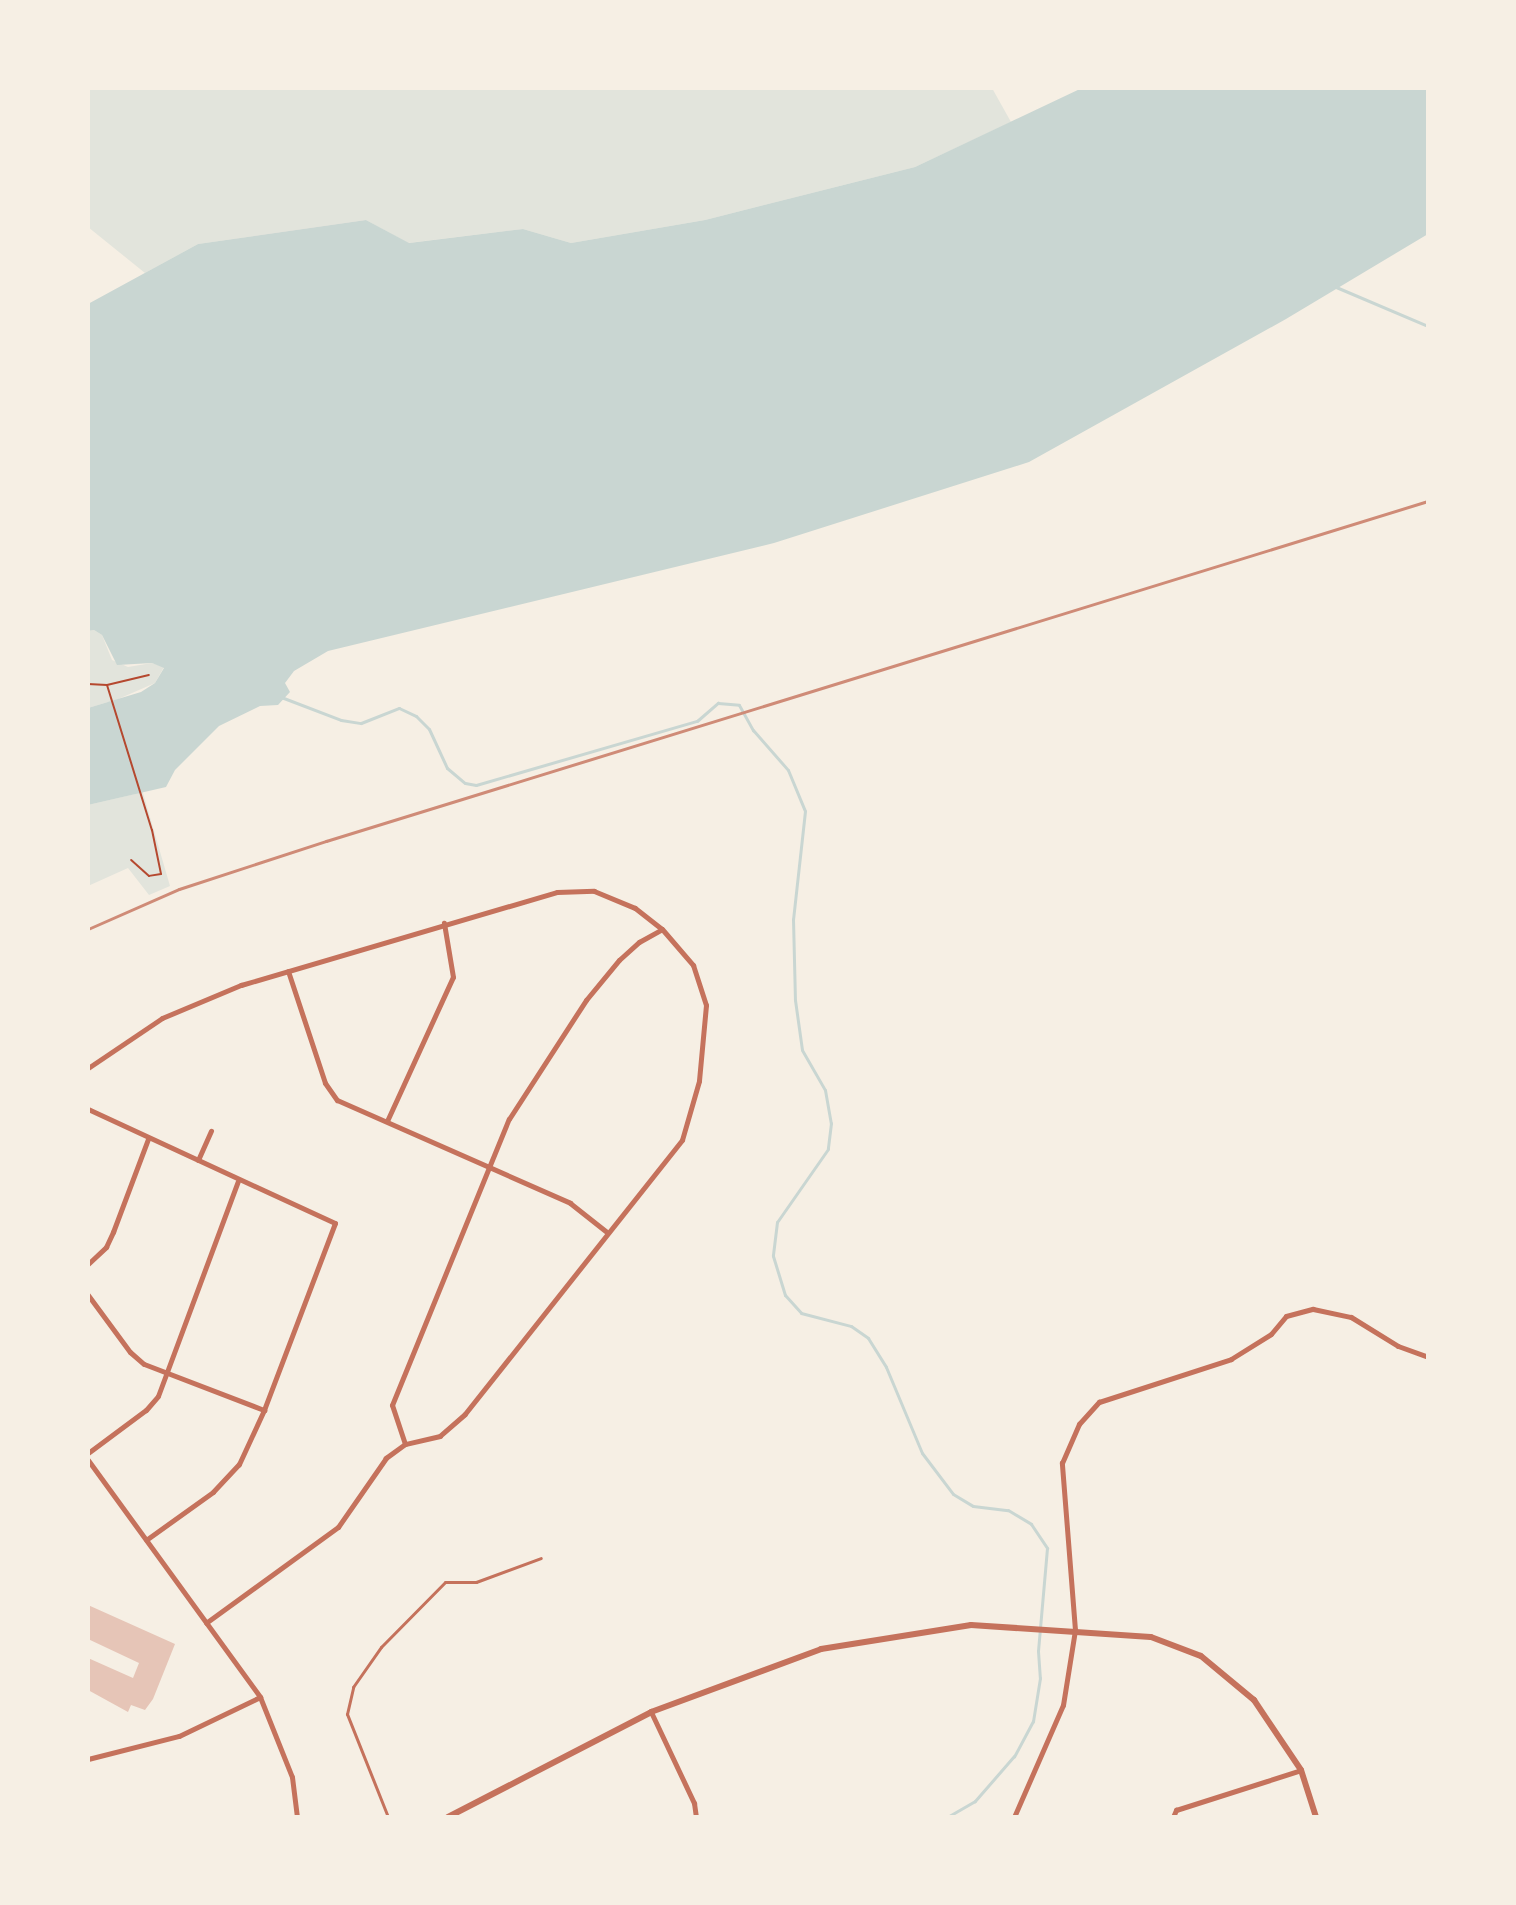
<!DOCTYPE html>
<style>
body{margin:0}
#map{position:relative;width:1516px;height:1905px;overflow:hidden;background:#f6efe4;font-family:Manrope,sans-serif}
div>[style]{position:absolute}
.green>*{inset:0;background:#e2e4dc}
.water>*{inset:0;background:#c9d6d2}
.stream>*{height:3px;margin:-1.5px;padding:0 1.5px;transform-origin:1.5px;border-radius:1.5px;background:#c9d6d2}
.building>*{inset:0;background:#e6c5b7}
.path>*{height:2px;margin:-1px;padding:0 1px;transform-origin:1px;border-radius:1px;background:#b5482f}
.service>*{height:3px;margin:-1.5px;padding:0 1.5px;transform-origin:1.5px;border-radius:1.5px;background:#c5725c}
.minor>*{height:5px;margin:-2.5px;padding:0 2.5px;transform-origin:2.5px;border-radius:2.5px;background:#c5725c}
.tertiary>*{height:6px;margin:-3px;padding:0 3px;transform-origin:3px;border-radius:3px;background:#c5725c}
.rail>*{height:3px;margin:-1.5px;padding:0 1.5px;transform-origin:1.5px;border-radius:1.5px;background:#cf8b77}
span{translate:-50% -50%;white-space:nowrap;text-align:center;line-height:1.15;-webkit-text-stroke:6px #f6efe4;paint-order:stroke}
.frame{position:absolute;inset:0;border:90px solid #f6efe4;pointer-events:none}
</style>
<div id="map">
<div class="green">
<i style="clip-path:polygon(88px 88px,992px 88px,1011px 122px,915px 167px,705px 220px,571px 243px,523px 229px,408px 243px,366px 220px,198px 244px,145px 273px,88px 227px)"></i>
<i style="clip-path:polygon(94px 630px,102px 635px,112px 660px,128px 667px,152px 663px,164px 667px,155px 683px,116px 700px,170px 886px,149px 895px,128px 868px,88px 886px,88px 805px,135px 794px,108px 702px,88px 708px,88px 631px)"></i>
</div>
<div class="water">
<i style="clip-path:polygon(1082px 88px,1428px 88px,1428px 234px,1286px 319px,1029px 462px,774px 543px,328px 651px,294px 671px,285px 683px,290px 692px,278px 705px,260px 706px,219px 726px,175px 770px,166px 787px,88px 805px,88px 708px,141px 692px,155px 683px,164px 668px,152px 663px,117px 665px,102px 635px,94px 630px,88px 631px,88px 304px,198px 244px,366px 220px,409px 243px,523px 229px,571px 243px,705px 220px,915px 167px)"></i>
</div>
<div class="stream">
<i style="left:1336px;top:287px;width:100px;rotate:23deg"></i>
<i style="left:281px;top:697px;width:64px;rotate:21deg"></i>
<i style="left:341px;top:720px;width:20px;rotate:9deg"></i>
<i style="left:361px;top:723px;width:41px;rotate:-21.5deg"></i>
<i style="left:399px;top:708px;width:19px;rotate:25deg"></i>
<i style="left:416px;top:716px;width:18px;rotate:45deg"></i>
<i style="left:429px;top:729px;width:43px;rotate:65.2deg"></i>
<i style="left:447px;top:768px;width:23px;rotate:40deg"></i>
<i style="left:465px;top:783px;width:11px;rotate:10deg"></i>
<i style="left:476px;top:785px;width:230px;rotate:-16.2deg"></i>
<i style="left:697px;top:721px;width:28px;rotate:-41deg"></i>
<i style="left:718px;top:703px;width:21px;rotate:5deg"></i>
<i style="left:739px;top:705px;width:29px;rotate:61deg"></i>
<i style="left:753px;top:730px;width:53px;rotate:48.8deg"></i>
<i style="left:788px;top:770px;width:44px;rotate:67.5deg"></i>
<i style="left:805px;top:811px;width:109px;rotate:96.3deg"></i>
<i style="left:793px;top:919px;width:81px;rotate:88.6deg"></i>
<i style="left:795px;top:1000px;width:50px;rotate:82deg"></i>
<i style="left:802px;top:1050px;width:46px;rotate:60.1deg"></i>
<i style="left:825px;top:1090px;width:34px;rotate:80deg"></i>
<i style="left:831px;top:1123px;width:26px;rotate:97deg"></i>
<i style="left:828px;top:1149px;width:89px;rotate:124.9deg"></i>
<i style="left:777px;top:1222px;width:34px;rotate:97deg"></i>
<i style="left:773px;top:1256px;width:41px;rotate:72.9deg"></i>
<i style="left:785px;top:1295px;width:24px;rotate:48deg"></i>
<i style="left:801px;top:1313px;width:52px;rotate:14.6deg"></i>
<i style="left:851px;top:1326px;width:21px;rotate:35deg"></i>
<i style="left:868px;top:1338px;width:34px;rotate:58deg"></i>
<i style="left:886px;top:1367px;width:93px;rotate:67.3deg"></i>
<i style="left:922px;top:1453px;width:51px;rotate:52.9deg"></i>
<i style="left:953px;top:1494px;width:23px;rotate:31deg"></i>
<i style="left:973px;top:1506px;width:35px;rotate:7deg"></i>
<i style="left:1008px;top:1510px;width:27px;rotate:31deg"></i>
<i style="left:1031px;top:1524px;width:29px;rotate:56deg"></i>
<i style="left:1047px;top:1548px;width:103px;rotate:95deg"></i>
<i style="left:1038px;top:1651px;width:27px;rotate:86deg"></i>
<i style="left:1040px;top:1678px;width:44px;rotate:99.2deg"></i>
<i style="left:1033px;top:1721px;width:40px;rotate:118deg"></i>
<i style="left:1014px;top:1756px;width:60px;rotate:130.9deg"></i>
<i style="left:975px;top:1801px;width:32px;rotate:150deg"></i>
</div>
<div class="building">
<i style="clip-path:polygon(88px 1605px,175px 1644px,153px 1699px,145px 1710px,131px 1705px,128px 1712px,88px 1690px,88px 1658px,133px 1678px,139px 1663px,88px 1639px)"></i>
</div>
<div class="path">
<i style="left:88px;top:684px;width:19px;rotate:3deg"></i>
<i style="left:107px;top:685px;width:43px;rotate:-13.4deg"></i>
<i style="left:107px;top:685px;width:152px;rotate:72.8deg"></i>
<i style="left:152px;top:830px;width:45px;rotate:78.4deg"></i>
<i style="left:161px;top:874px;width:12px;rotate:171deg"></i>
<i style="left:149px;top:876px;width:24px;rotate:-138deg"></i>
</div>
<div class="service">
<i style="left:388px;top:1817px;width:111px;rotate:-111.7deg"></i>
<i style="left:347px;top:1714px;width:28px;rotate:-77deg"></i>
<i style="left:353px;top:1687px;width:49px;rotate:-55deg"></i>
<i style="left:381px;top:1647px;width:91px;rotate:-45.4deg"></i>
<i style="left:445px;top:1582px;width:31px"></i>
<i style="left:476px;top:1582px;width:69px;rotate:-20.3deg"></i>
</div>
<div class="minor">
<i style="left:288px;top:971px;width:118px;rotate:71.7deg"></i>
<i style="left:325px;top:1083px;width:21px;rotate:55deg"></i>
<i style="left:337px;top:1100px;width:255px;rotate:23.8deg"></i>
<i style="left:570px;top:1203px;width:48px;rotate:38.3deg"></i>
<i style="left:88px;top:1068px;width:89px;rotate:-34deg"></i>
<i style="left:162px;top:1018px;width:86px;rotate:-22.7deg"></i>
<i style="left:241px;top:985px;width:329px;rotate:-16.4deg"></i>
<i style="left:557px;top:892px;width:37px;rotate:-2deg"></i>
<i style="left:594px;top:891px;width:44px;rotate:22.5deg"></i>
<i style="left:635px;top:908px;width:34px;rotate:38deg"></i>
<i style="left:662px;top:929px;width:48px;rotate:49.3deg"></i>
<i style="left:693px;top:965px;width:42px;rotate:72deg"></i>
<i style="left:706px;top:1005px;width:76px;rotate:95.3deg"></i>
<i style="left:699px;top:1081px;width:61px;rotate:106.1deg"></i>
<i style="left:682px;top:1140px;width:350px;rotate:128.4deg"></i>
<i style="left:465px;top:1414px;width:33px;rotate:139deg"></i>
<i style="left:440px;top:1436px;width:36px;rotate:167deg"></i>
<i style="left:405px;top:1444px;width:24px;rotate:144deg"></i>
<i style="left:386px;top:1458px;width:84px;rotate:124.8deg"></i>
<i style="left:338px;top:1527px;width:163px;rotate:144deg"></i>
<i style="left:88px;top:1109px;width:272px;rotate:24.8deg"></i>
<i style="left:335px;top:1223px;width:200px;rotate:110.8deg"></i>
<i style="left:264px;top:1410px;width:60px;rotate:114.8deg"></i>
<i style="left:239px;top:1464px;width:38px;rotate:133deg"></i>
<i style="left:213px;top:1492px;width:82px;rotate:144.4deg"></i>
<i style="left:387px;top:1121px;width:158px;rotate:-65.4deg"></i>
<i style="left:453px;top:977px;width:55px;rotate:-99.5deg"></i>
<i style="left:198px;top:1160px;width:32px;rotate:-66deg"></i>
<i style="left:88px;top:1264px;width:25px;rotate:-43deg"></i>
<i style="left:106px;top:1247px;width:17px;rotate:-65deg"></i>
<i style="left:113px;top:1232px;width:99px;rotate:-69.4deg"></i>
<i style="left:88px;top:1295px;width:71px;rotate:53.6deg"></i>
<i style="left:130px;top:1352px;width:18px;rotate:41deg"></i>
<i style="left:144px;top:1364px;width:129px;rotate:21deg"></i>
<i style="left:405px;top:1444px;width:41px;rotate:-108.4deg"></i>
<i style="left:392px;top:1405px;width:309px;rotate:-67.8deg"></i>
<i style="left:509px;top:1119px;width:142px;rotate:-57.1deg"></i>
<i style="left:586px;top:1000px;width:52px;rotate:-50.5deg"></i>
<i style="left:619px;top:960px;width:27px;rotate:-42deg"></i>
<i style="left:639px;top:942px;width:26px;rotate:-29deg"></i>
<i style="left:88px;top:1453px;width:72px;rotate:-36.6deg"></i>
<i style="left:146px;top:1410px;width:18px;rotate:-49deg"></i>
<i style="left:158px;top:1396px;width:229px;rotate:-69.6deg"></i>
<i style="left:88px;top:1460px;width:293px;rotate:54deg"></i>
<i style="left:260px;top:1697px;width:86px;rotate:68.2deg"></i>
<i style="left:292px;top:1777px;width:40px;rotate:82.9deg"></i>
<i style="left:651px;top:1712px;width:101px;rotate:64.7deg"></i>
<i style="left:694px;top:1803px;width:14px;rotate:82deg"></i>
<i style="left:88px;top:1759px;width:94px;rotate:-14.2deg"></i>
<i style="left:179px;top:1736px;width:90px;rotate:-25.7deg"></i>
<i style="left:1014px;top:1817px;width:122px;rotate:-66.4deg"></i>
<i style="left:1063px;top:1705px;width:76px;rotate:-80.9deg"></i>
<i style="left:1075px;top:1630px;width:168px;rotate:-94.5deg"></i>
<i style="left:1062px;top:1463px;width:43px;rotate:-66.4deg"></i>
<i style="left:1079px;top:1424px;width:30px;rotate:-48deg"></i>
<i style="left:1099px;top:1402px;width:139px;rotate:-18deg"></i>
<i style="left:1231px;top:1359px;width:47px;rotate:-32deg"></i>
<i style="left:1271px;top:1334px;width:23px;rotate:-50deg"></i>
<i style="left:1286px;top:1316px;width:28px;rotate:-15deg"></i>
<i style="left:1313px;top:1309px;width:39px;rotate:12deg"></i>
<i style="left:1351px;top:1317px;width:55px;rotate:31.7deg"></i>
<i style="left:1398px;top:1346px;width:32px;rotate:20deg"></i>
<i style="left:1173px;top:1817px;width:8px;rotate:-67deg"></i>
<i style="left:1176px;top:1810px;width:131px;rotate:-17.7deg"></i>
</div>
<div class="tertiary">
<i style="left:448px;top:1817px;width:229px;rotate:-27.3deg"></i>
<i style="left:651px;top:1712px;width:181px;rotate:-20.3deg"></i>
<i style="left:821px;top:1649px;width:152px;rotate:-9.1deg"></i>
<i style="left:971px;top:1625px;width:180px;rotate:3.8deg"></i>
<i style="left:1151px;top:1637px;width:53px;rotate:20.8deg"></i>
<i style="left:1201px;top:1656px;width:69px;rotate:39.7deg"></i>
<i style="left:1254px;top:1700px;width:84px;rotate:56.1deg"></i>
<i style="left:1301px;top:1770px;width:49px;rotate:72.3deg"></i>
</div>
<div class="rail">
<i style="left:88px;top:929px;width:99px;rotate:-23.7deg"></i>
<i style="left:179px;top:889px;width:155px;rotate:-18.1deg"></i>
<i style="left:326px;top:841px;width:1153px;rotate:-17.15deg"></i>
</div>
<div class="frame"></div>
</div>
